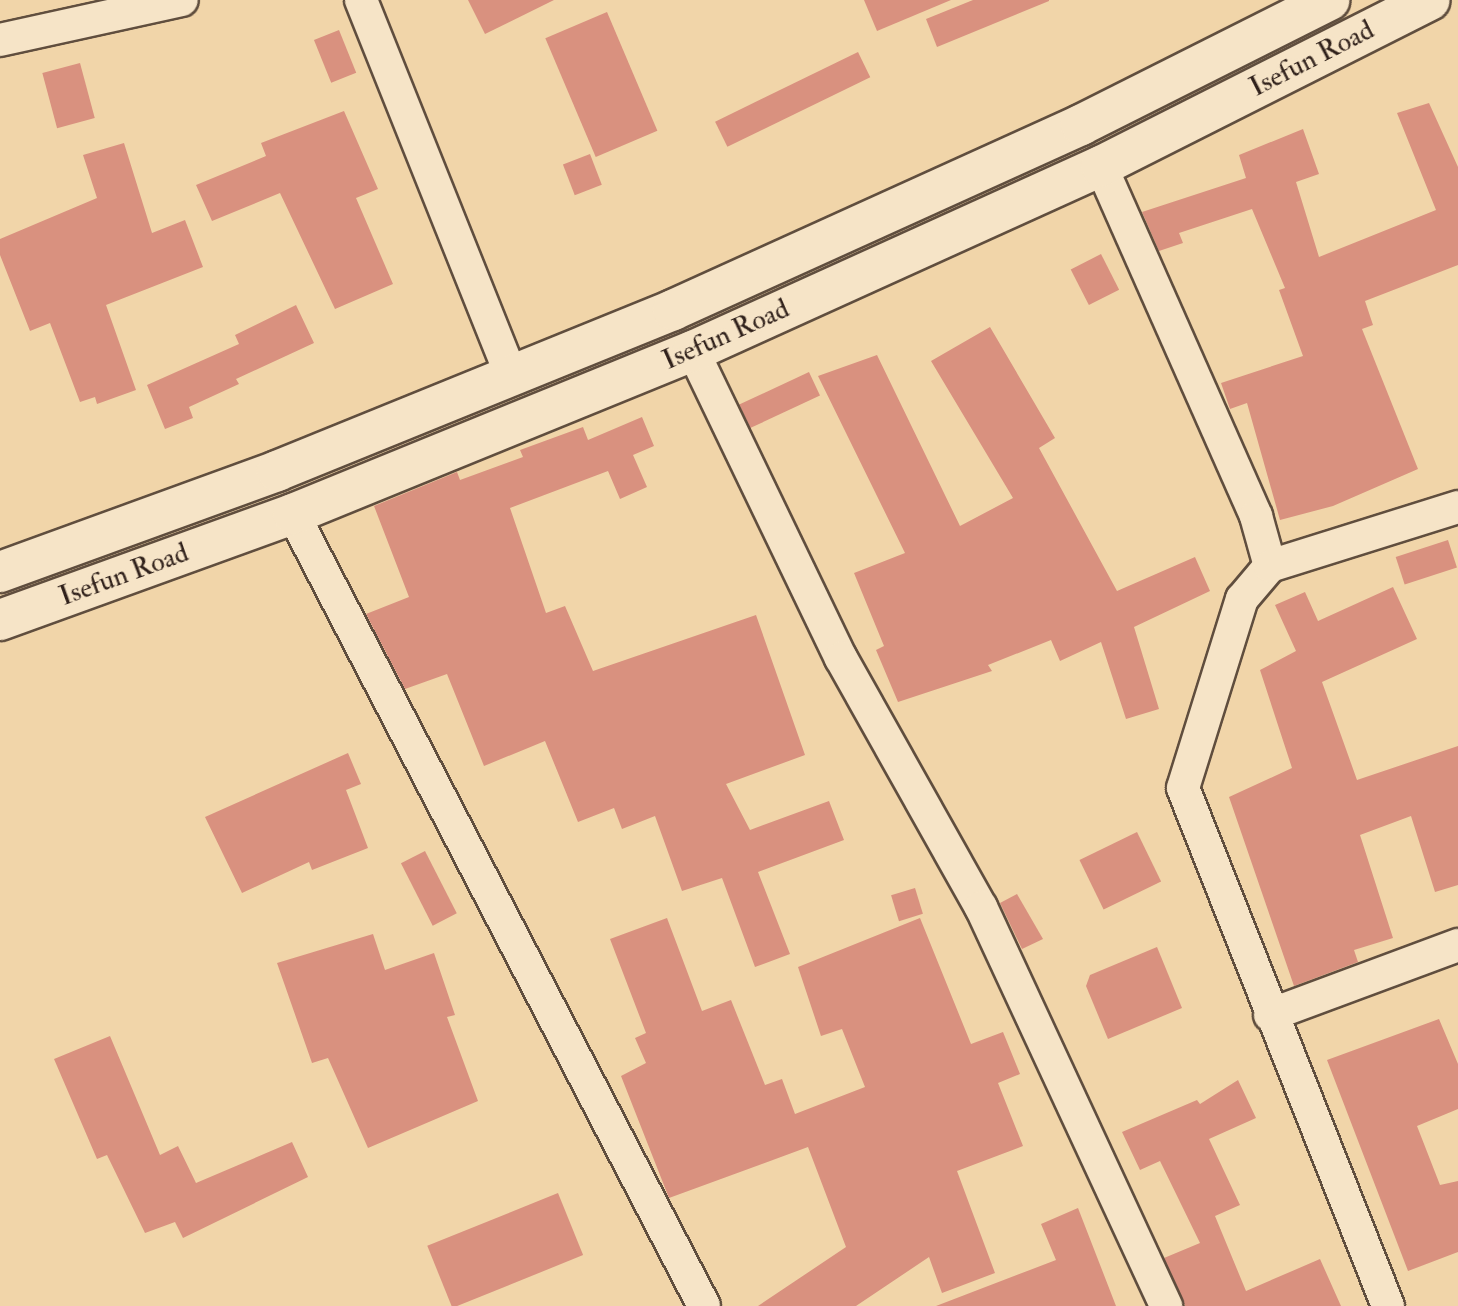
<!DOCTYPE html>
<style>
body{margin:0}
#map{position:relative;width:1458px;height:1306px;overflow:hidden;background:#f1d5a9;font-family:"IM FELL Double Pica",serif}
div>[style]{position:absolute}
.building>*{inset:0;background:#d9917f;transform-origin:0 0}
.roads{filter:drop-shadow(2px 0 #604e3e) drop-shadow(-2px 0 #604e3e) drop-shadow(0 2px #604e3e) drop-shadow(0 -2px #604e3e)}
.minor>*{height:32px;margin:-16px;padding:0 16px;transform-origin:16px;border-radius:16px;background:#f6e4c7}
.tertiary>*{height:40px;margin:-20px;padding:0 20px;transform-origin:20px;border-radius:20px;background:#f6e4c7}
span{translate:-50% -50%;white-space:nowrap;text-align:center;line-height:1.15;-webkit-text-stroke:6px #f6e4c7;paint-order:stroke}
.street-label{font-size:28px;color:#30211b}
</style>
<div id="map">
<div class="building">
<i style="clip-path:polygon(468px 0,554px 0,485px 34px)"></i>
<i style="clip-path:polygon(864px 0,951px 0,877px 31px)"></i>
<i style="clip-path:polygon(973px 0,1049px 0,1049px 1px,937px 47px,926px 19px)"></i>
<i style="left:607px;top:12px;width:129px;height:67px;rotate:67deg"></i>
<i style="left:339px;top:30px;width:46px;height:27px;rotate:68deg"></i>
<i style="left:858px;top:52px;width:28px;height:159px;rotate:64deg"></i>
<i style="left:80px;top:63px;width:57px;height:39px;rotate:75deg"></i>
<i style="clip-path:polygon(1429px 103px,1458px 167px,1458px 265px,1365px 301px,1373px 325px,1362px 329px,1418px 469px,1333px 506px,1280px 520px,1247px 403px,1230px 409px,1221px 383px,1303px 356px,1279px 290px,1285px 288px,1252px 209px,1179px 233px,1183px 243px,1159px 251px,1142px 212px,1246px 178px,1239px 155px,1303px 129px,1319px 174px,1296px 182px,1319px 257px,1436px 210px,1397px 113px)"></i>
<i style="clip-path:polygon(344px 111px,378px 189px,356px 198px,393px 284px,335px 309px,280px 193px,212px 221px,196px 185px,266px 156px,261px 143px)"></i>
<i style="clip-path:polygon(124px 143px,152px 233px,185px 220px,203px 267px,106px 305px,136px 390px,97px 404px,95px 397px,80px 402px,50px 323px,30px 331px,0 255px,0 239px,97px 198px,83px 155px)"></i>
<i style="left:590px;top:154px;width:33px;height:29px;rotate:69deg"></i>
<i style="left:1101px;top:254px;width:40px;height:34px;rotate:63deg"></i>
<i style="clip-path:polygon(296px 305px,314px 343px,236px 379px,239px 384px,189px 407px,193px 418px,165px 429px,147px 385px,239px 344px,235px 335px)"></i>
<i style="clip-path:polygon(990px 327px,1055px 438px,1039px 448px,1117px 591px,1195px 557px,1210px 591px,1134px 627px,1159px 709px,1126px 719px,1101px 642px,1060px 661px,1051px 640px,988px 665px,992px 671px,898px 702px,876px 650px,884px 646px,854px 573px,905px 553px,818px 376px,877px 355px,960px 526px,1013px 498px,931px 361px)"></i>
<i style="left:809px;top:372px;width:26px;height:77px;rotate:65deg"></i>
<i style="clip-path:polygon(642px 417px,654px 446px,633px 455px,647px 487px,620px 499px,608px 471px,510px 508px,546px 613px,565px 606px,593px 671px,756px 615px,805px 755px,726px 784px,750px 830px,829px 801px,844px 840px,758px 872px,790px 954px,755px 967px,722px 878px,682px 891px,655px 816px,622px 829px,614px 808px,578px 822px,545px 741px,484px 766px,447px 674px,405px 689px,366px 614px,409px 597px,374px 506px,457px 472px,460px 480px,523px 457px,520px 450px,583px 427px,588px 440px)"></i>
<i style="left:1448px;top:540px;width:29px;height:55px;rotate:72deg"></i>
<i style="clip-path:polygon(1393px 587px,1417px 639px,1322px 682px,1357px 780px,1458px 746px,1458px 885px,1435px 892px,1411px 816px,1360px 835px,1393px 938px,1354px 950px,1358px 962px,1294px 986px,1229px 797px,1292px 768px,1260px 670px,1296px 651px,1275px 605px,1305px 592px,1318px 621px)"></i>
<i style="clip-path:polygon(348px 753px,361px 784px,346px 790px,368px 848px,312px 870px,309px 862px,242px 893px,205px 817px)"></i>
<i style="left:1137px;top:832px;width:55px;height:64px;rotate:64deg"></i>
<i style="left:425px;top:851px;width:70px;height:27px;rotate:63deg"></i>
<i style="left:915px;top:888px;width:27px;height:25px;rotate:73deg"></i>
<i style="clip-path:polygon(1017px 894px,1043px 939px,1022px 949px,1000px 903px)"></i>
<i style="clip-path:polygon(667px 918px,702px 1011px,731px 1000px,765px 1085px,782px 1079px,795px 1114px,865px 1087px,842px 1029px,821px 1036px,798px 967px,920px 918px,971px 1044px,1003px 1032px,1020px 1074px,998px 1083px,1023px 1146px,957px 1171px,995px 1273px,942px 1293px,929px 1257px,856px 1306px,758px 1306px,846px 1247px,808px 1147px,669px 1198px,621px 1076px,646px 1063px,635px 1038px,646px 1033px,610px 939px)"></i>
<i style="clip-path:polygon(373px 934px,385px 970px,434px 953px,455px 1015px,447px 1017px,478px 1101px,368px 1148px,328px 1058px,312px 1063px,277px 963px)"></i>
<i style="clip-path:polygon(1157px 947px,1182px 1008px,1108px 1039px,1086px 986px,1090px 975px)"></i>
<i style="clip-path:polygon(1439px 1019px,1458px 1064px,1458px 1109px,1417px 1126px,1440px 1185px,1458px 1181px,1458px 1252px,1408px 1271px,1327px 1060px)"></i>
<i style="clip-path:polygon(110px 1036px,160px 1155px,178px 1146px,196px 1183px,292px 1142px,308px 1177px,183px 1238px,175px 1222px,145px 1233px,107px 1155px,97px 1159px,54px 1059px)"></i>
<i style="clip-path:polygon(1238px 1080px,1256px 1118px,1209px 1139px,1240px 1205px,1215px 1216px,1246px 1291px,1320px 1259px,1341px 1306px,1185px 1306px,1164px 1258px,1200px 1243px,1160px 1161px,1140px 1170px,1122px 1132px,1197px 1100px,1200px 1104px)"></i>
<i style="left:558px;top:1193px;width:67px;height:141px;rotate:68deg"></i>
<i style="clip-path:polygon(1078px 1208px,1116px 1306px,936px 1306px,1056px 1260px,1041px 1224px)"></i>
</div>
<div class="roads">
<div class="minor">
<i style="left:361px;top:0;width:401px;rotate:68.2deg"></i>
<i style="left:0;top:40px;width:186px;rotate:-12.4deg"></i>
<i style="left:1101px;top:166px;width:383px;rotate:66.1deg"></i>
<i style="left:1256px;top:516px;width:52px;rotate:74.4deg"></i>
<i style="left:693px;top:351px;width:341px;rotate:64.3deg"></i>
<i style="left:841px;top:658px;width:286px;rotate:60.7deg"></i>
<i style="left:981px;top:907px;width:440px;rotate:65.1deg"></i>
<i style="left:293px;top:514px;width:892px;rotate:62.57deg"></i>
<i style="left:1270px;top:1015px;width:201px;rotate:-20.4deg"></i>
<i style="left:1388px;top:1306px;width:557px;rotate:-111.59deg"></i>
<i style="left:1183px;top:788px;width:198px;rotate:-72.7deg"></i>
<i style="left:1242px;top:599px;width:43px;rotate:-49.7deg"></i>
<i style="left:1270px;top:566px;width:197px;rotate:-17.4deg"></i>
</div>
<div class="tertiary">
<i style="left:0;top:572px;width:295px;rotate:-20deg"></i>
<i style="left:277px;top:471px;width:427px;rotate:-22.1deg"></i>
<i style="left:673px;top:310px;width:448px;rotate:-24.4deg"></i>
<i style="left:1081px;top:125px;width:278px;rotate:-26.7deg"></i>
<i style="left:0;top:620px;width:312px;rotate:-19.9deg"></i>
<i style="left:293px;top:514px;width:432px;rotate:-22.2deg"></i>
<i style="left:693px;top:351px;width:448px;rotate:-24.4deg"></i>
<i style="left:1101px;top:166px;width:368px;rotate:-26.8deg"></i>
</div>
</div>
<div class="street-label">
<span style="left:1312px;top:59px;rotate:-27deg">Isefun Road</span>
<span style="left:726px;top:335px;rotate:-24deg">Isefun Road</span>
<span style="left:124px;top:575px;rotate:-20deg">Isefun Road</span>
</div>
</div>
